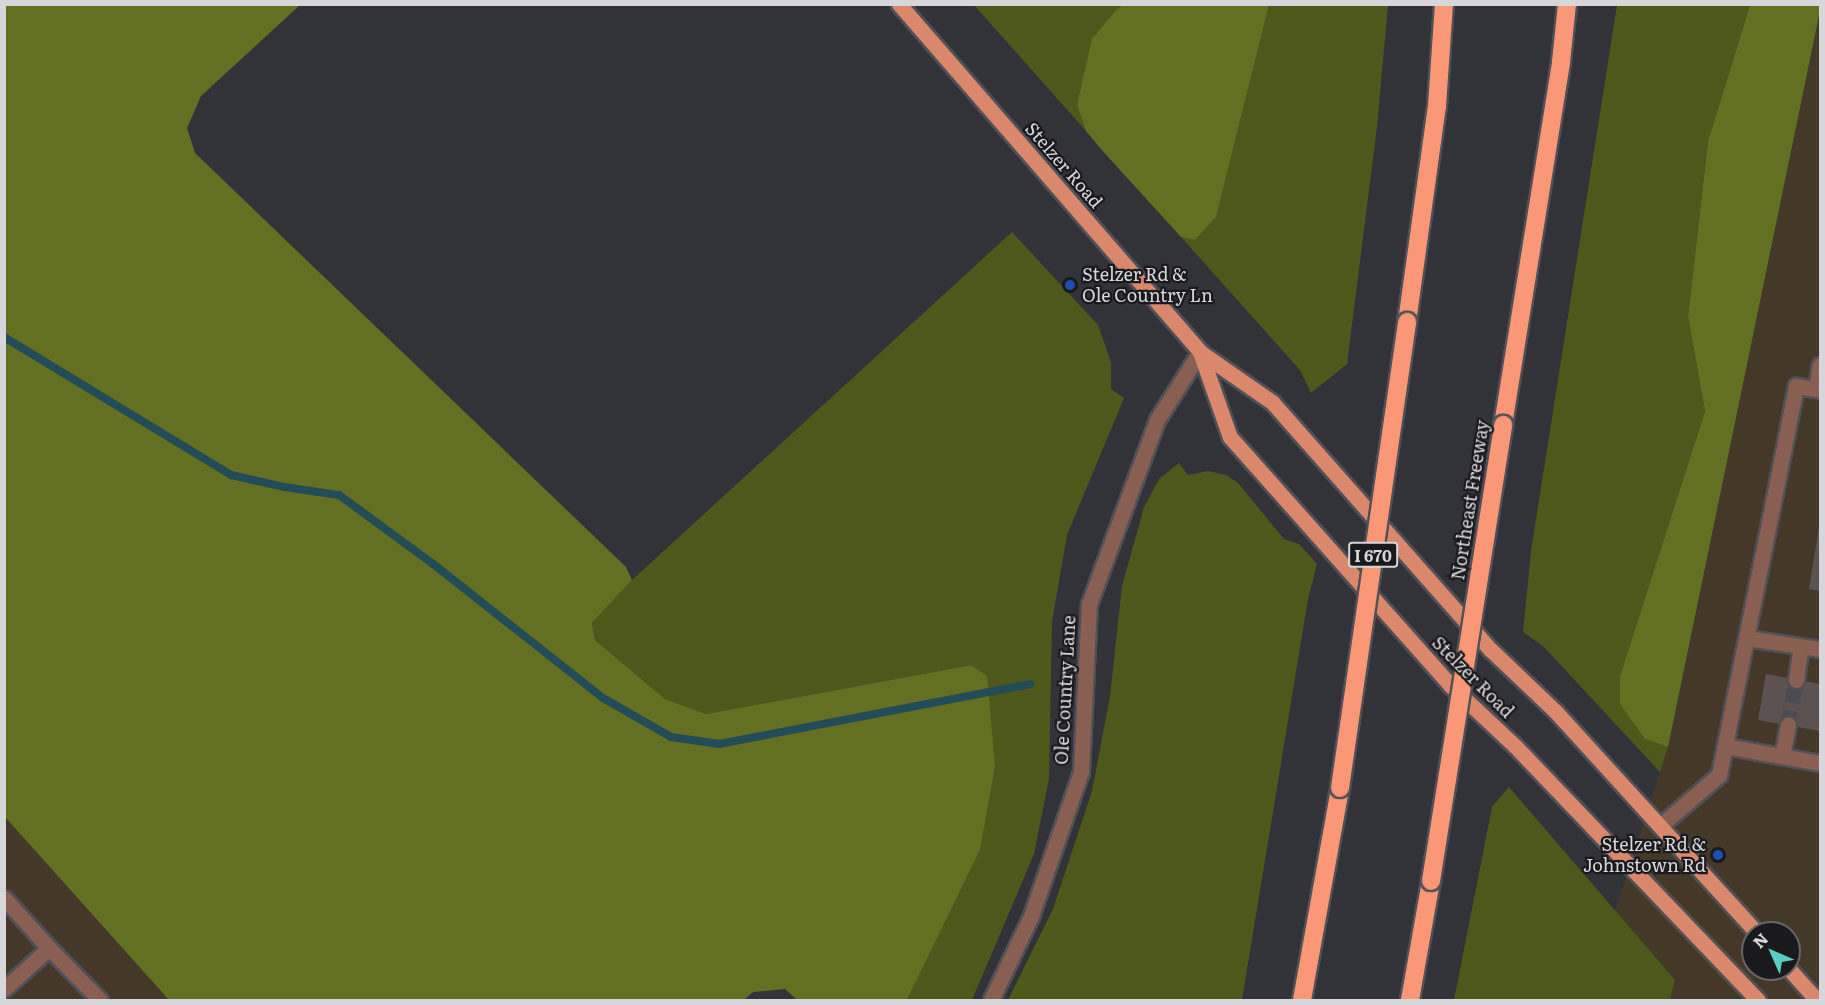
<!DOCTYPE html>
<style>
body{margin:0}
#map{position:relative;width:1825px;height:1005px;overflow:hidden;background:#323239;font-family:Literata,serif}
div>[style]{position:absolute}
.industrial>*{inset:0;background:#443929}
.green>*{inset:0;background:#4d581a}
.forest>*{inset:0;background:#637022}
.stream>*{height:8px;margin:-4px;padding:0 4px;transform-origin:4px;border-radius:4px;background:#214c58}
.building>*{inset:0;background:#5b5251}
.minor-tunnel>*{height:15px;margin-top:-7.5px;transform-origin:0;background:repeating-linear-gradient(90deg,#4b4b51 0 15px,transparent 0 23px)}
.roads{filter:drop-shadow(2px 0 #505056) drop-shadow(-2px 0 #505056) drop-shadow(0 2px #505056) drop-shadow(0 -2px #505056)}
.minor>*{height:15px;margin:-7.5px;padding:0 7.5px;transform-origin:7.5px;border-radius:7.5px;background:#885f51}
.major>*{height:15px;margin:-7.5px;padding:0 7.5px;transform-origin:7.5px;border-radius:7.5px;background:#da876c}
.highway>*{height:18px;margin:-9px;padding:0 9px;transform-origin:9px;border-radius:9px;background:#fa9776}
.bridges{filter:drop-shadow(2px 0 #505056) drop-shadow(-2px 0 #505056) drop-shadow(0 2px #505056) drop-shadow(0 -2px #505056)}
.highway-bridge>*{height:18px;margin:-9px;padding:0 9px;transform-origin:9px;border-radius:9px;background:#fa9776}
.dots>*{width:16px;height:16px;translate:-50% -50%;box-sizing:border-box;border:3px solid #1a1a1d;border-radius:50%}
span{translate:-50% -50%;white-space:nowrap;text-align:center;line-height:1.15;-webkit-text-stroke:4.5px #1a1a1d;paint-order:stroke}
.shield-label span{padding:2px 4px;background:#1a1a1d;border:2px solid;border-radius:4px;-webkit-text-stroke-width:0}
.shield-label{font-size:16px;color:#d7d7db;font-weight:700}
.street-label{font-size:18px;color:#d7d7db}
.poi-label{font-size:18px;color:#d7d7db}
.left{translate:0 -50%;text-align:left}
.right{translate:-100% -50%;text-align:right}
.frame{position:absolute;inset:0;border:6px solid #d7d7db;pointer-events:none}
.north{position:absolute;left:1741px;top:921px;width:60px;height:60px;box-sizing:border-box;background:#1a1a1d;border:2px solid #666669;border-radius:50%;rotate:315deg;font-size:16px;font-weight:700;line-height:24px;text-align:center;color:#d7d7db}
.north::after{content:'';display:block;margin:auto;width:21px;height:27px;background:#57cec1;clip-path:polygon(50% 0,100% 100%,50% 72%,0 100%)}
</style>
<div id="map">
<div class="industrial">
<i style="clip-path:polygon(evenodd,1820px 11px,1820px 1000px,1670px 1000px,1675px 980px,1615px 911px,1668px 747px,1820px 11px,1753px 933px,1789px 933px,1789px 969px,1753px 969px,1753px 933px)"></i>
<i style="clip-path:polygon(5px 817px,169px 1000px,5px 1000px)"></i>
</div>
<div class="green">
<i style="clip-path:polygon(974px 5px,1124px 5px,1116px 10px,1077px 105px,1086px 131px)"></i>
<i style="clip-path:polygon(1269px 5px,1388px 5px,1377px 127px,1347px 364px,1311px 393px,1300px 370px,1181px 237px,1195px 240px,1216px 216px)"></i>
<i style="clip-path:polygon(1617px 5px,1750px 5px,1708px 141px,1688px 317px,1705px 411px,1620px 676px,1645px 739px,1668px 747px,1660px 772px,1543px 646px,1523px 632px,1531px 551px)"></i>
<i style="clip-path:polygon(1012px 232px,1098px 325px,1111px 362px,1111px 389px,1124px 398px,1067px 535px,1052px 622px,1049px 779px,1034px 854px,972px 1000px,907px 1000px,980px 850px,971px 665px,706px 714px,665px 699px,595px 640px,592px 623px,632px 580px)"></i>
<i style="clip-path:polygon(1179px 463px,1188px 475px,1208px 471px,1226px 475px,1238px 483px,1284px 539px,1299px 544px,1317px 564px,1308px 599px,1242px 1000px,1008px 1000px,1053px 909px,1092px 791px,1110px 696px,1122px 586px,1144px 507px,1159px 479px)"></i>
<i style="clip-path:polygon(1509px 787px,1675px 980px,1670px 1000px,1454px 1000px,1492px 807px)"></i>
</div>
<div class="forest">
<i style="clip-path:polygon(1124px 4px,1269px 5px,1216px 217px,1195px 240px,1181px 237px,1100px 148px,1086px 131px,1077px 105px,1092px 39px,1116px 10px)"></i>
<i style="clip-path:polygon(4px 5px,300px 5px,201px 96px,187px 128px,195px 153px,626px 567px,632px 580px,592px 623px,595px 640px,665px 699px,706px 714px,971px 665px,987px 676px,995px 766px,980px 850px,907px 1000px,797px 1000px,785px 989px,753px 992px,744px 1000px,169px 1000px,5px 817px)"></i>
<i style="clip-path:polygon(1750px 5px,1820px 5px,1820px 11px,1668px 747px,1645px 739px,1620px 704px,1620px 676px,1705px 411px,1688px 317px,1708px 141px)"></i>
</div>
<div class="stream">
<i style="left:4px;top:337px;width:266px;rotate:31.3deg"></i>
<i style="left:231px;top:475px;width:54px;rotate:12.8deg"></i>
<i style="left:284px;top:487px;width:56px;rotate:8.3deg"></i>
<i style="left:339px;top:495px;width:115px;rotate:36.2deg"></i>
<i style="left:432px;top:563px;width:218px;rotate:38.3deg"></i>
<i style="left:603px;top:698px;width:78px;rotate:29.8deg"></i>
<i style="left:671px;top:737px;width:49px;rotate:8.3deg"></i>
<i style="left:719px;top:744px;width:317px;rotate:-10.9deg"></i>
</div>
<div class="building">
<i style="clip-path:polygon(1819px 527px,1820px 527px,1820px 591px,1809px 589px)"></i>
<i style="clip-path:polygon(1766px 674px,1820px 684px,1820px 731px,1758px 720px)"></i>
</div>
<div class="minor-tunnel">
<i style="left:1788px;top:725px;width:46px;rotate:-79.9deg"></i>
</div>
<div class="roads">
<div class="minor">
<i style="left:1816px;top:389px;width:24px;rotate:-81deg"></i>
<i style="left:1747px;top:638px;width:74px;rotate:8.6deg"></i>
<i style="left:1796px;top:680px;width:34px;rotate:-82deg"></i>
<i style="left:1725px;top:746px;width:97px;rotate:10.1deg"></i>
<i style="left:1782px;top:756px;width:32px;rotate:-79deg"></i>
<i style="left:1661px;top:825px;width:77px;rotate:-40.8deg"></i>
<i style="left:1719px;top:775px;width:397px;rotate:-78.8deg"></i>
<i style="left:1796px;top:386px;width:24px;rotate:9deg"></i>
<i style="left:4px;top:898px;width:67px;rotate:48deg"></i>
<i style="left:4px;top:989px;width:61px;rotate:-42.3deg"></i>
<i style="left:49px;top:948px;width:73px;rotate:45.6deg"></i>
<i style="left:991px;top:1000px;width:93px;rotate:-64.5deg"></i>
<i style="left:1031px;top:916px;width:152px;rotate:-70.9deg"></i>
<i style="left:1081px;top:772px;width:168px;rotate:-87.3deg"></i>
<i style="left:1089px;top:604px;width:196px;rotate:-69.7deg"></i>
<i style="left:1157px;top:420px;width:80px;rotate:-57.7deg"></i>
</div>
<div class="major">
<i style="left:899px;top:4px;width:460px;rotate:49.1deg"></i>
<i style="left:1200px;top:352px;width:88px;rotate:34.8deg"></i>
<i style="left:1272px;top:402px;width:331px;rotate:48.6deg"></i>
<i style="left:1491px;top:650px;width:90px;rotate:43.6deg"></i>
<i style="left:1556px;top:712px;width:299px;rotate:47.7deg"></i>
<i style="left:1200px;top:352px;width:90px;rotate:70.6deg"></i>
<i style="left:1230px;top:437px;width:332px;rotate:48.4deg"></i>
<i style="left:1450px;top:685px;width:89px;rotate:43.2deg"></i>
<i style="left:1515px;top:746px;width:352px;rotate:46.3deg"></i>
<i style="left:1789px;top:969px;width:42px;rotate:47.9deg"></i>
</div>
<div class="highway">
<i style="left:1407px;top:322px;width:218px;rotate:-82.1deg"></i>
<i style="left:1437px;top:106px;width:102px;rotate:-86.1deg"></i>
<i style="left:1503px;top:425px;width:368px;rotate:-80.9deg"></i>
<i style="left:1561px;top:62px;width:58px;rotate:-84.1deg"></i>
<i style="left:1302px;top:1000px;width:215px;rotate:-79.8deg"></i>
<i style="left:1410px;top:1000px;width:121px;rotate:-80deg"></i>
</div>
</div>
<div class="bridges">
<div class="highway-bridge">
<i style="left:1340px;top:788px;width:471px;rotate:-81.8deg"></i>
<i style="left:1431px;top:881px;width:462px;rotate:-81deg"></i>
</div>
</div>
<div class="dots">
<i style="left:1070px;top:285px;background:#1a4fb4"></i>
<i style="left:1718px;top:855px;background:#1a4fb4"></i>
</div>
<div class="shield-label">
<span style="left:1373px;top:555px">I 670</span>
</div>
<div class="street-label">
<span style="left:1064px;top:165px;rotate:49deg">Stelzer Road</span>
<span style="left:1470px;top:500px;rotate:-81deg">Northeast Freeway</span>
<span style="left:1473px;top:677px;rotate:45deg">Stelzer Road</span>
<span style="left:1065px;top:690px;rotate:-87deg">Ole Country Lane</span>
</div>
<div class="poi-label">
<span class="left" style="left:1082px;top:285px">Stelzer Rd &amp;<br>Ole Country Ln</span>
<span class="right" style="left:1706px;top:855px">Stelzer Rd &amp;<br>Johnstown Rd</span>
</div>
<div class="frame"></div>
<div class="north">N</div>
</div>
